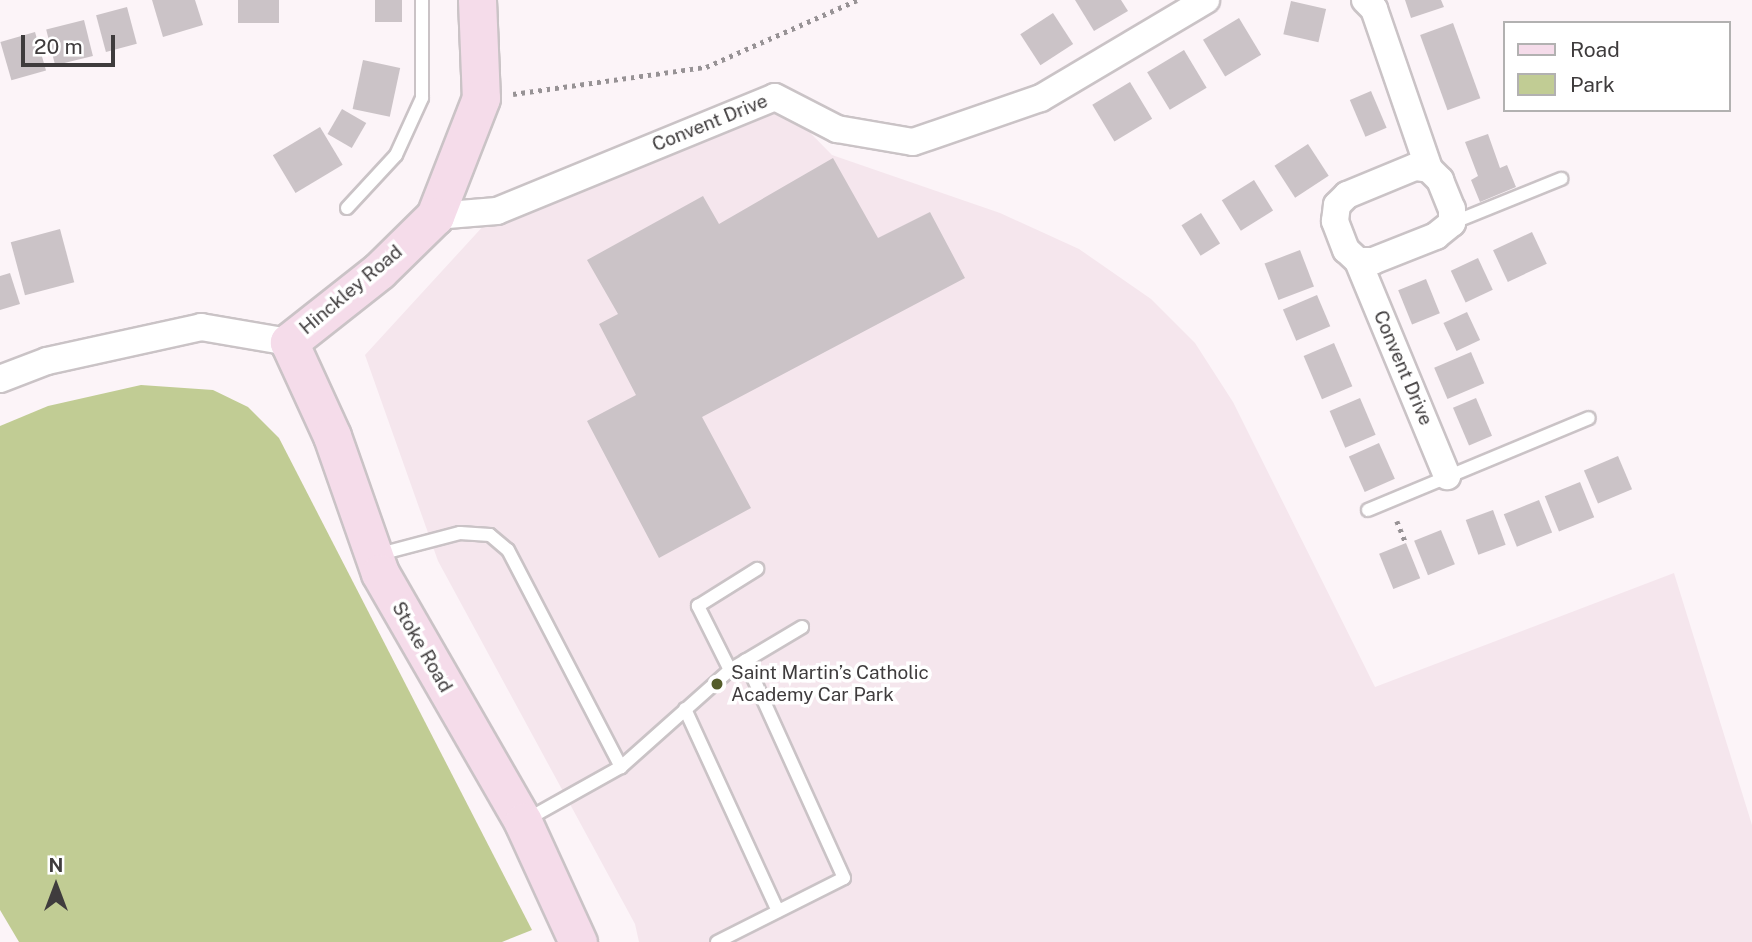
<!DOCTYPE html>
<meta charset="utf-8">
<style>
body{margin:0}
#map{position:relative;width:1752px;height:942px;overflow:hidden;background:#fcf4f8;font-family:"Public Sans",sans-serif}
div>[style]{position:absolute}
.built>*{inset:0;background:#f5e6ed}
.green>*{inset:0;background:#c1cc94}
.building>*{inset:0;background:#cbc3c7;transform-origin:0 0}
.path>*{height:4.5px;margin-top:-2.25px;transform-origin:0;background:repeating-linear-gradient(90deg,#979295 0 3.5px,transparent 0 8.5px)}
.roads{filter:drop-shadow(2px 0 #cac3c6) drop-shadow(-2px 0 #cac3c6) drop-shadow(0 2px #cac3c6) drop-shadow(0 -2px #cac3c6)}
.lane>*{height:12px;margin:-6px;padding:0 6px;transform-origin:6px;border-radius:6px;background:#fff}
.street>*{height:26px;margin:-13px;padding:0 13px;transform-origin:13px;border-radius:13px;background:#fff}
.secondary>*{height:37px;margin:-18.5px;padding:0 18.5px;transform-origin:18.5px;border-radius:18.5px;background:#f5dcea}
.dots>*{width:19px;height:19px;translate:-50% -50%;box-sizing:border-box;border:4px solid #fff;border-radius:50%}
span{translate:-50% -50%;white-space:nowrap;text-align:center;line-height:1.15;-webkit-text-stroke:7px #fff;paint-order:stroke}
.street-label{font-size:19px;color:#3f3c3d}
.poi-label{font-size:19px;color:#3f3c3d}
.left{translate:0 -50%;text-align:left}
.legend{position:absolute;left:1503px;top:21px;width:228px;height:91px;box-sizing:border-box;background:#fff;border:2px solid #b2b1b1;margin:0;padding:9px 12px;list-style:none;font-size:21px;color:#3f3c3d}
.legend li{display:flex;align-items:center;gap:14px;height:35px}
.legend b{width:35px;border:2px solid #b2b1b1}
.north{position:absolute;left:21px;top:851px;width:70px;height:70px;-webkit-text-stroke:5px #fff;paint-order:stroke;rotate:0deg;font-size:19px;font-weight:700;line-height:28px;text-align:center;color:#3f3c3d}
.north::after{content:'';display:block;margin:auto;width:24px;height:32px;background:#3f3c3d;clip-path:polygon(50% 0,100% 100%,50% 72%,0 100%)}
.scale{position:absolute;left:21px;top:35px;width:94px;height:32px;box-sizing:border-box;border:4px solid #3f3c3d;border-top:0;padding-left:9px;font-size:21px;line-height:24px;white-space:nowrap;color:#3f3c3d;-webkit-text-stroke:5px #fff;paint-order:stroke}
</style>
<div id="map">
<div class="built">
<i style="clip-path:polygon(775px 97px,832px 155px,1000px 213px,1079px 249px,1151px 299px,1195px 343px,1233px 402px,1375px 687px,1674px 573px,1752px 825px,1752px 942px,639px 942px,635px 924px,438px 561px,365px 355px,497px 211px)"></i>
</div>
<div class="green">
<i style="clip-path:polygon(141px 385px,213px 390px,248px 407px,279px 438px,532px 930px,502px 942px,19px 942px,0 910px,0 426px,48px 406px)"></i>
</div>
<div class="building">
<i style="clip-path:polygon(152px 0,195px 0,203px 25px,163px 37px)"></i>
<i style="left:238px;top:0;width:41px;height:23px"></i>
<i style="left:375px;top:0;width:27px;height:22px"></i>
<i style="clip-path:polygon(1075px 0,1121px 0,1128px 11px,1094px 31px)"></i>
<i style="clip-path:polygon(1405px 0,1441px 0,1444px 7px,1411px 18px)"></i>
<i style="left:1291px;top:1px;width:36px;height:34px;rotate:13deg"></i>
<i style="left:127px;top:7px;width:38px;height:32px;rotate:75deg"></i>
<i style="left:1053px;top:13px;width:37px;height:39px;rotate:57deg"></i>
<i style="left:1239px;top:18px;width:43px;height:42px;rotate:59deg"></i>
<i style="left:84px;top:20px;width:37px;height:39px;rotate:76deg"></i>
<i style="left:1453px;top:23px;width:80px;height:35px;rotate:70deg"></i>
<i style="left:35px;top:32px;width:40px;height:36px;rotate:74deg"></i>
<i style="left:1184px;top:50px;width:44px;height:43px;rotate:59deg"></i>
<i style="left:363px;top:60px;width:38px;height:50px;rotate:12deg"></i>
<i style="left:1130px;top:82px;width:43px;height:44px;rotate:59deg"></i>
<i style="left:1371px;top:91px;width:40px;height:23px;rotate:67deg"></i>
<i style="left:342px;top:109px;width:28px;height:29px;rotate:30deg"></i>
<i style="left:320px;top:127px;width:44px;height:55px;rotate:59deg"></i>
<i style="clip-path:polygon(1488px 134px,1500px 168px,1507px 165px,1516px 187px,1480px 202px,1471px 180px,1478px 176px,1465px 142px)"></i>
<i style="left:1308px;top:144px;width:38px;height:40px;rotate:57deg"></i>
<i style="clip-path:polygon(833px 158px,878px 238px,930px 212px,965px 278px,702px 417px,751px 508px,659px 558px,587px 421px,636px 395px,599px 324px,618px 314px,587px 260px,703px 196px,719px 224px)"></i>
<i style="left:1254px;top:180px;width:36px;height:38px;rotate:58deg"></i>
<i style="left:1201px;top:213px;width:36px;height:23px;rotate:58deg"></i>
<i style="left:60px;top:229px;width:55px;height:51px;rotate:75deg"></i>
<i style="left:1532px;top:232px;width:35px;height:43px;rotate:65deg"></i>
<i style="left:1300px;top:250px;width:39px;height:38px;rotate:69deg"></i>
<i style="left:1478px;top:258px;width:35px;height:30px;rotate:65deg"></i>
<i style="clip-path:polygon(10px 273px,20px 304px,0 310px,0 276px)"></i>
<i style="left:1426px;top:279px;width:37px;height:30px;rotate:68deg"></i>
<i style="left:1317px;top:295px;width:34px;height:37px;rotate:67deg"></i>
<i style="left:1467px;top:312px;width:31px;height:26px;rotate:65deg"></i>
<i style="left:1334px;top:343px;width:47px;height:33px;rotate:67deg"></i>
<i style="left:1471px;top:352px;width:34px;height:40px;rotate:67deg"></i>
<i style="left:1360px;top:398px;width:40px;height:33px;rotate:67deg"></i>
<i style="left:1476px;top:398px;width:41px;height:25px;rotate:67deg"></i>
<i style="left:1379px;top:443px;width:39px;height:33px;rotate:66deg"></i>
<i style="left:1618px;top:456px;width:36px;height:37px;rotate:67deg"></i>
<i style="left:1580px;top:482px;width:38px;height:38px;rotate:68deg"></i>
<i style="left:1539px;top:500px;width:35px;height:38px;rotate:68deg"></i>
<i style="left:1493px;top:510px;width:37px;height:29px;rotate:70deg"></i>
<i style="left:1441px;top:530px;width:37px;height:29px;rotate:68deg"></i>
<i style="left:1406px;top:543px;width:38px;height:29px;rotate:68deg"></i>
</div>
<div class="path">
<i style="left:513px;top:94px;width:195px;rotate:-8deg"></i>
<i style="left:706px;top:67px;width:165px;rotate:-23.9deg"></i>
<i style="left:1397px;top:521px;width:24px;rotate:68deg"></i>
</div>
<div class="roads">
<div class="lane">
<i style="left:347px;top:208px;width:72px;rotate:-47.2deg"></i>
<i style="left:396px;top:155px;width:63px;rotate:-65.5deg"></i>
<i style="left:422px;top:98px;width:98px;rotate:-90deg"></i>
<i style="left:1452px;top:223px;width:118px;rotate:-22deg"></i>
<i style="left:1368px;top:510px;width:239px;rotate:-22.6deg"></i>
<i style="left:376px;top:555px;width:87px;rotate:-14.7deg"></i>
<i style="left:460px;top:533px;width:30px;rotate:4deg"></i>
<i style="left:490px;top:535px;width:23px;rotate:40deg"></i>
<i style="left:508px;top:550px;width:245px;rotate:62.5deg"></i>
<i style="left:730px;top:670px;width:72px;rotate:-116.6deg"></i>
<i style="left:698px;top:606px;width:70px;rotate:-32.1deg"></i>
<i style="left:685px;top:709px;width:222px;rotate:65.3deg"></i>
<i style="left:526px;top:820px;width:109px;rotate:-29.2deg"></i>
<i style="left:621px;top:767px;width:146px;rotate:-41.7deg"></i>
<i style="left:730px;top:670px;width:84px;rotate:-30.8deg"></i>
<i style="left:717px;top:942px;width:142px;rotate:-26.7deg"></i>
<i style="left:844px;top:878px;width:239px;rotate:-114.4deg"></i>
</div>
<div class="street">
<i style="left:1365px;top:0;width:13px;rotate:45deg"></i>
<i style="left:1374px;top:9px;width:169px;rotate:71deg"></i>
<i style="left:1429px;top:169px;width:16px;rotate:45deg"></i>
<i style="left:1440px;top:180px;width:31px;rotate:68deg"></i>
<i style="left:1452px;top:209px;width:14px;rotate:90deg"></i>
<i style="left:1452px;top:223px;width:21px;rotate:141deg"></i>
<i style="left:1436px;top:236px;width:68px;rotate:158.4deg"></i>
<i style="left:1373px;top:261px;width:15px;rotate:180deg"></i>
<i style="left:1358px;top:261px;width:16px;rotate:-137deg"></i>
<i style="left:1346px;top:250px;width:31px;rotate:-111deg"></i>
<i style="left:1335px;top:221px;width:16px;rotate:-83deg"></i>
<i style="left:1337px;top:205px;width:14px;rotate:-45deg"></i>
<i style="left:1347px;top:195px;width:74px;rotate:-22.4deg"></i>
<i style="left:1415px;top:167px;width:14px;rotate:8deg"></i>
<i style="left:435px;top:216px;width:62px;rotate:-4.6deg"></i>
<i style="left:497px;top:211px;width:300px;rotate:-22.3deg"></i>
<i style="left:775px;top:97px;width:70px;rotate:27.3deg"></i>
<i style="left:837px;top:129px;width:77px;rotate:9.7deg"></i>
<i style="left:913px;top:142px;width:135px;rotate:-19deg"></i>
<i style="left:1041px;top:98px;width:192px;rotate:-30.7deg"></i>
<i style="left:1358px;top:261px;width:233px;rotate:67.5deg"></i>
<i style="left:0;top:379px;width:50px;rotate:-21deg"></i>
<i style="left:47px;top:361px;width:158px;rotate:-12.4deg"></i>
<i style="left:201px;top:327px;width:89px;rotate:9.7deg"></i>
</div>
<div class="secondary">
<i style="left:477px;top:0;width:98px;rotate:87.7deg"></i>
<i style="left:481px;top:98px;width:127px;rotate:111.3deg"></i>
<i style="left:435px;top:216px;width:78px;rotate:135.5deg"></i>
<i style="left:379px;top:271px;width:115px;rotate:141.7deg"></i>
<i style="left:289px;top:342px;width:103px;rotate:65.4deg"></i>
<i style="left:332px;top:436px;width:145px;rotate:70.7deg"></i>
<i style="left:380px;top:573px;width:287px;rotate:60.1deg"></i>
<i style="left:523px;top:822px;width:132px;rotate:65.4deg"></i>
</div>
</div>
<div class="dots">
<i style="left:717px;top:684px;background:#545c2a"></i>
</div>
<div class="street-label">
<span style="left:710px;top:123px;rotate:-22deg">Convent Drive</span>
<span style="left:351px;top:290px;rotate:-40deg">Hinckley Road</span>
<span style="left:1403px;top:368px;rotate:67deg">Convent Drive</span>
<span style="left:422px;top:647px;rotate:60deg">Stoke Road</span>
</div>
<div class="poi-label">
<span class="left" style="left:731px;top:684px">Saint Martin’s Catholic<br>Academy Car Park</span>
</div>
<ul class="legend">
<li><b style="height:9px;background:#f5dcea"></b>Road</li>
<li><b style="height:19px;background:#c1cc94"></b>Park</li>
</ul>
<div class="north">N</div>
<div class="scale">20 m</div>
</div>
